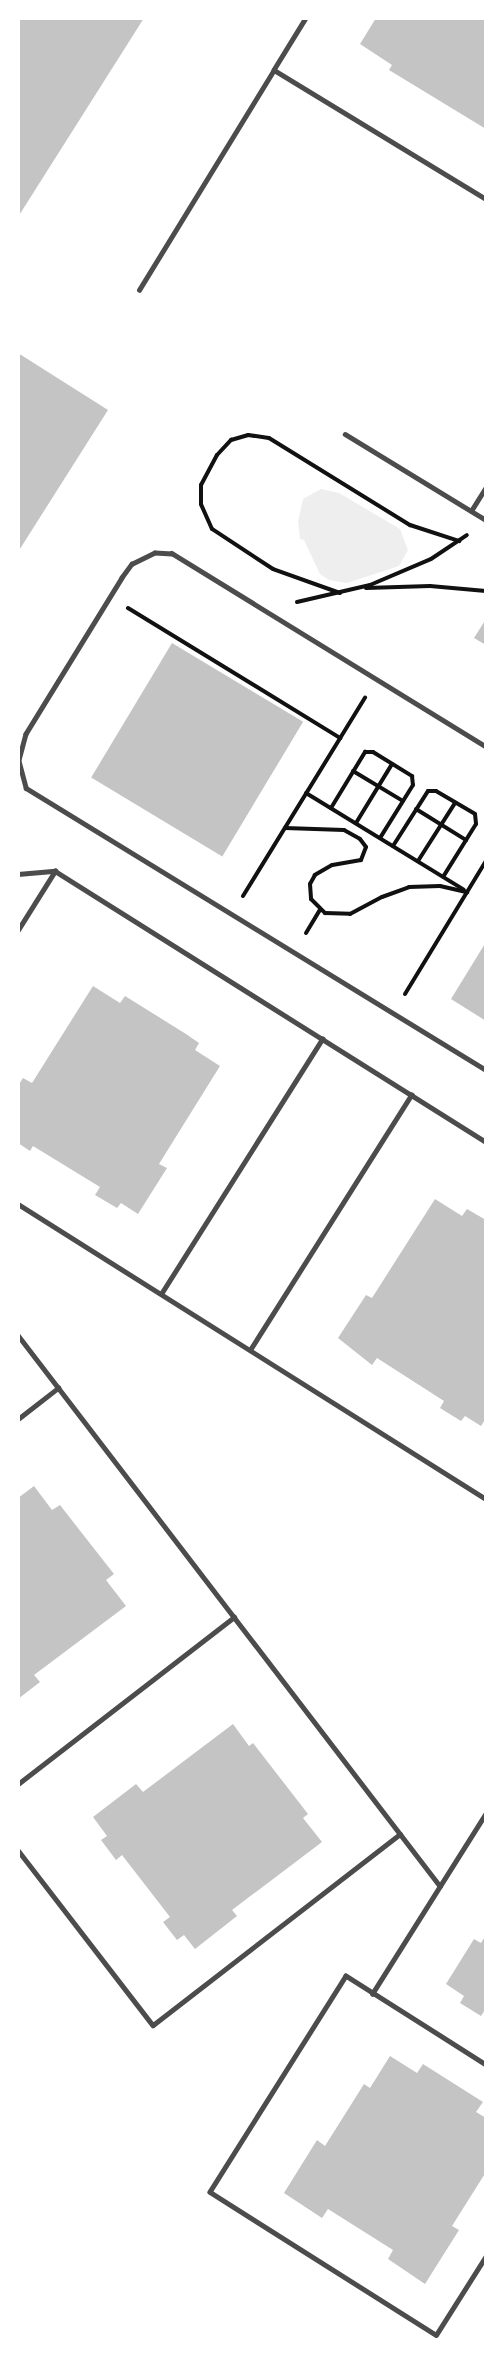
<!DOCTYPE html>
<style>
body{margin:0}
#map{position:relative;width:504px;height:2379px;overflow:hidden;background:#fff;font-family:"Source Serif 4",serif}
div>[style]{position:absolute}
.green>*{inset:0;background:#eee}
.building>*{inset:0;background:#c4c4c4;transform-origin:0 0}
.path>*{height:4px;margin:-2px;padding:0 2px;transform-origin:2px;border-radius:2px;background:#111}
.service>*{height:4.5px;margin:-2.25px;padding:0 2.25px;transform-origin:2.25px;border-radius:2.25px;background:#4c4c4c}
span{translate:-50% -50%;white-space:nowrap;text-align:center;line-height:1.15;-webkit-text-stroke:6px #fff;paint-order:stroke}
.frame{position:absolute;inset:0;border:20px solid #fff;pointer-events:none}
</style>
<div id="map">
<div class="green">
<i style="clip-path:polygon(321px 489px,339px 493px,400px 529px,408px 550px,399px 566px,347px 583px,329px 580px,320px 574px,304px 540px,300px 539px,298px 522px,303px 499px)"></i>
</div>
<div class="building">
<i style="clip-path:polygon(18px 18px,144px 18px,18px 217px)"></i>
<i style="clip-path:polygon(376px 18px,486px 18px,486px 129px,389px 70px,392px 65px,360px 44px)"></i>
<i style="clip-path:polygon(18px 353px,108px 410px,18px 552px)"></i>
<i style="clip-path:polygon(486px 619px,486px 645px,474px 638px)"></i>
<i style="left:172px;top:643px;width:153px;height:157px;rotate:31deg"></i>
<i style="clip-path:polygon(486px 942px,486px 1021px,451px 999px)"></i>
<i style="clip-path:polygon(93px 986px,120px 1003px,125px 996px,186px 1034px,199px 1043px,195px 1050px,220px 1066px,159px 1164px,167px 1168px,138px 1214px,121px 1203px,117px 1208px,95px 1195px,100px 1187px,33px 1146px,30px 1151px,18px 1143px,18px 1086px,23px 1078px,32px 1083px)"></i>
<i style="clip-path:polygon(435px 1199px,462px 1216px,467px 1209px,486px 1220px,486px 1418px,481px 1426px,465px 1416px,461px 1421px,440px 1408px,444px 1401px,377px 1358px,372px 1365px,338px 1338px,366px 1295px,372px 1298px)"></i>
<i style="clip-path:polygon(34px 1486px,52px 1510px,60px 1505px,92px 1546px,114px 1574px,106px 1580px,126px 1606px,34px 1675px,40px 1682px,18px 1699px,18px 1498px)"></i>
<i style="clip-path:polygon(233px 1724px,249px 1746px,253px 1743px,308px 1814px,303px 1818px,322px 1842px,232px 1910px,237px 1916px,195px 1949px,184px 1935px,177px 1940px,163px 1922px,170px 1917px,122px 1855px,116px 1860px,101px 1840px,107px 1836px,93px 1817px,136px 1784px,143px 1792px)"></i>
<i style="clip-path:polygon(486px 1935px,486px 2008px,481px 2016px,460px 2003px,464px 1996px,446px 1984px,474px 1939px,481px 1943px)"></i>
<i style="clip-path:polygon(390px 2056px,417px 2073px,423px 2064px,483px 2102px,476px 2112px,486px 2118px,486px 2172px,452px 2226px,459px 2230px,425px 2284px,388px 2259px,393px 2250px,328px 2209px,322px 2218px,284px 2193px,317px 2140px,325px 2146px,364px 2084px,370px 2088px)"></i>
</div>
<div class="path">
<i style="left:366px;top:588px;width:64px;rotate:-1.8deg"></i>
<i style="left:430px;top:586px;width:56px;rotate:5.1deg"></i>
<i style="left:340px;top:593px;width:71px;rotate:-160.3deg"></i>
<i style="left:273px;top:569px;width:73px;rotate:-146.7deg"></i>
<i style="left:212px;top:529px;width:27px;rotate:-114deg"></i>
<i style="left:201px;top:504px;width:19px;rotate:-90deg"></i>
<i style="left:201px;top:485px;width:34px;rotate:-62deg"></i>
<i style="left:217px;top:455px;width:21px;rotate:-47deg"></i>
<i style="left:231px;top:440px;width:18px;rotate:-16deg"></i>
<i style="left:248px;top:435px;width:21px;rotate:8deg"></i>
<i style="left:269px;top:438px;width:166px;rotate:31.7deg"></i>
<i style="left:410px;top:525px;width:52px;rotate:18.1deg"></i>
<i style="left:297px;top:602px;width:75px;rotate:-13.1deg"></i>
<i style="left:370px;top:585px;width:66px;rotate:-23.1deg"></i>
<i style="left:431px;top:559px;width:43px;rotate:-33.7deg"></i>
<i style="left:128px;top:608px;width:249px;rotate:31.5deg"></i>
<i style="left:353px;top:771px;width:58px;rotate:31deg"></i>
<i style="left:306px;top:793px;width:185px;rotate:31.5deg"></i>
<i style="left:331px;top:808px;width:66px;rotate:-58.7deg"></i>
<i style="left:365px;top:752px;width:8px"></i>
<i style="left:373px;top:752px;width:46px;rotate:31.6deg"></i>
<i style="left:412px;top:776px;width:9px;rotate:84deg"></i>
<i style="left:413px;top:785px;width:62px;rotate:121.9deg"></i>
<i style="left:416px;top:809px;width:59px;rotate:31.8deg"></i>
<i style="left:356px;top:823px;width:69px;rotate:-58.6deg"></i>
<i style="left:285px;top:828px;width:59px;rotate:1.9deg"></i>
<i style="left:344px;top:830px;width:18px;rotate:29deg"></i>
<i style="left:360px;top:839px;width:10px;rotate:53deg"></i>
<i style="left:366px;top:847px;width:14px;rotate:111deg"></i>
<i style="left:361px;top:860px;width:29px;rotate:170deg"></i>
<i style="left:332px;top:865px;width:20px;rotate:150deg"></i>
<i style="left:315px;top:875px;width:10px;rotate:119deg"></i>
<i style="left:310px;top:884px;width:15px;rotate:86deg"></i>
<i style="left:311px;top:899px;width:20px;rotate:45deg"></i>
<i style="left:325px;top:913px;width:25px;rotate:2deg"></i>
<i style="left:350px;top:914px;width:36px;rotate:-28deg"></i>
<i style="left:382px;top:897px;width:29px;rotate:-20deg"></i>
<i style="left:409px;top:887px;width:31px;rotate:-2deg"></i>
<i style="left:440px;top:886px;width:28px;rotate:13deg"></i>
<i style="left:393px;top:846px;width:65px;rotate:-57.5deg"></i>
<i style="left:428px;top:791px;width:8px"></i>
<i style="left:436px;top:791px;width:45px;rotate:30.5deg"></i>
<i style="left:475px;top:814px;width:10px;rotate:84deg"></i>
<i style="left:476px;top:824px;width:62px;rotate:121.9deg"></i>
<i style="left:418px;top:861px;width:69px;rotate:-57.5deg"></i>
<i style="left:243px;top:896px;width:233px;rotate:-58.4deg"></i>
<i style="left:306px;top:933px;width:27px;rotate:-59deg"></i>
<i style="left:405px;top:994px;width:156px;rotate:-58.7deg"></i>
</div>
<div class="service">
<i style="left:306px;top:18px;width:61px;rotate:121.6deg"></i>
<i style="left:274px;top:70px;width:248px;rotate:31.3deg"></i>
<i style="left:139px;top:290px;width:258px;rotate:-58.5deg"></i>
<i style="left:345px;top:434px;width:165px;rotate:31.4deg"></i>
<i style="left:471px;top:511px;width:28px;rotate:-58deg"></i>
<i style="left:486px;top:747px;width:369px;rotate:-148.4deg"></i>
<i style="left:172px;top:554px;width:17px;rotate:-177deg"></i>
<i style="left:155px;top:553px;width:25px;rotate:154deg"></i>
<i style="left:132px;top:564px;width:17px;rotate:126deg"></i>
<i style="left:122px;top:578px;width:183px;rotate:121.6deg"></i>
<i style="left:26px;top:734px;width:28px;rotate:105deg"></i>
<i style="left:19px;top:761px;width:28px;rotate:75deg"></i>
<i style="left:26px;top:788px;width:540px;rotate:31.51deg"></i>
<i style="left:18px;top:874px;width:37px;rotate:-5deg"></i>
<i style="left:55px;top:871px;width:509px;rotate:32.16deg"></i>
<i style="left:18px;top:930px;width:70px;rotate:-57.9deg"></i>
<i style="left:18px;top:1204px;width:553px;rotate:32.22deg"></i>
<i style="left:161px;top:1294px;width:302px;rotate:-57.7deg"></i>
<i style="left:18px;top:1335px;width:694px;rotate:52.55deg"></i>
<i style="left:250px;top:1350px;width:302px;rotate:-57.7deg"></i>
<i style="left:18px;top:1419px;width:51px;rotate:-37.8deg"></i>
<i style="left:18px;top:1784px;width:273px;rotate:-37.7deg"></i>
<i style="left:18px;top:1850px;width:221px;rotate:52.4deg"></i>
<i style="left:153px;top:2025px;width:312px;rotate:-37.7deg"></i>
<i style="left:372px;top:1994px;width:214px;rotate:-57.8deg"></i>
<i style="left:486px;top:2065px;width:166px;rotate:-147.6deg"></i>
<i style="left:346px;top:1976px;width:255px;rotate:122.2deg"></i>
<i style="left:210px;top:2192px;width:267px;rotate:32.3deg"></i>
<i style="left:436px;top:2335px;width:93px;rotate:-57.7deg"></i>
</div>
<div class="frame"></div>
</div>
